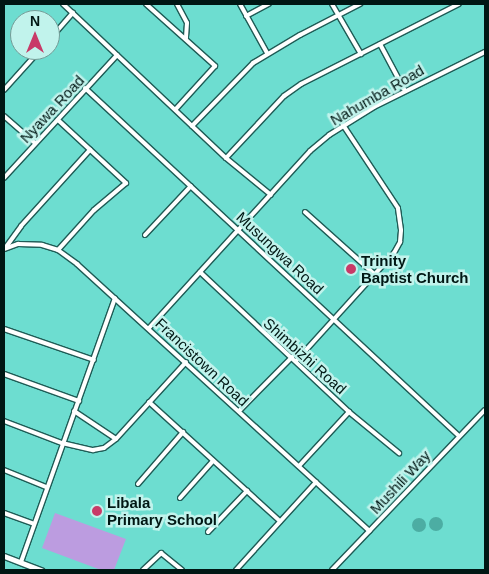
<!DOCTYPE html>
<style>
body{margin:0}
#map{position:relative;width:489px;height:574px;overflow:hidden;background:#6dddd0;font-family:Helvetica,sans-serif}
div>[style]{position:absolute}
.green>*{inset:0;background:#bc9ce0}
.water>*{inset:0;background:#4cada3}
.round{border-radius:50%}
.roads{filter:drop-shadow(1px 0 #1f5c56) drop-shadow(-1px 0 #1f5c56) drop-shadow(0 1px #1f5c56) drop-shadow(0 -1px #1f5c56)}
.street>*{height:4px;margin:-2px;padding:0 2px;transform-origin:2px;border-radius:2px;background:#fff}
.secondary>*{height:5px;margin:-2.5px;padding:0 2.5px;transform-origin:2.5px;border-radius:2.5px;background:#fff}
.dots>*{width:14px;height:14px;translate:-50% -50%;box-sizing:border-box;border:2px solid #c1f3ec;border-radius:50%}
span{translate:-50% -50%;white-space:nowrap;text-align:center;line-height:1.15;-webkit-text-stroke:5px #c1f3ec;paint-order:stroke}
.street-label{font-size:15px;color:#001714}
.poi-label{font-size:15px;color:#001714;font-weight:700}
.left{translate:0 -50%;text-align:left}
.frame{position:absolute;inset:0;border:5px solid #001714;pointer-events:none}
.north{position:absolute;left:10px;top:10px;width:50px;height:50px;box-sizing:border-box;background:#c1f3ec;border:1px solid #749b96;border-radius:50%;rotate:0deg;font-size:14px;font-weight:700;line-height:20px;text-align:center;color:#001714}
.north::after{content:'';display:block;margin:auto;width:18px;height:22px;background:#c83a68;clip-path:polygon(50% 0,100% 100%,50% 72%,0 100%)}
</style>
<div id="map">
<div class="green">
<i style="clip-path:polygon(55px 513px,126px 539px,114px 570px,101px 570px,42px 548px)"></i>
</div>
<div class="water">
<i class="round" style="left:429px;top:517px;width:14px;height:14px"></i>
<i class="round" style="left:412px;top:518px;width:14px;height:14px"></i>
</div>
<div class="roads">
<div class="street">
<i style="left:63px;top:4px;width:224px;rotate:43.4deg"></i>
<i style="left:226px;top:158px;width:58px;rotate:39.4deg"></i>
<i style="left:146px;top:4px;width:93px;rotate:41.9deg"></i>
<i style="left:215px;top:66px;width:59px;rotate:132.3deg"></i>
<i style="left:177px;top:4px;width:21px;rotate:62deg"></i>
<i style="left:187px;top:23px;width:16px;rotate:94deg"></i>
<i style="left:240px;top:4px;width:56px;rotate:61.1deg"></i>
<i style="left:332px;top:4px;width:58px;rotate:59.9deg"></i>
<i style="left:246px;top:16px;width:26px;rotate:-28deg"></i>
<i style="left:50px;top:39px;width:35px;rotate:-49deg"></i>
<i style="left:380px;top:44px;width:53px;rotate:62deg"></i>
<i style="left:85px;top:88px;width:511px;rotate:42.94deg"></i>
<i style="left:4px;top:90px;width:54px;rotate:-48deg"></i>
<i style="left:4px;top:116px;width:41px;rotate:41.1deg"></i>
<i style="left:58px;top:120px;width:93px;rotate:42.8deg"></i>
<i style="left:126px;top:183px;width:42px;rotate:139.8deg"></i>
<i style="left:94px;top:210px;width:54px;rotate:132deg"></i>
<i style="left:192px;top:126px;width:88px;rotate:-45.9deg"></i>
<i style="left:253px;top:63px;width:55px;rotate:-30.8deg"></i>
<i style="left:300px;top:35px;width:68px;rotate:-27.3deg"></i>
<i style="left:226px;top:158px;width:85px;rotate:-46.9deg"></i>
<i style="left:284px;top:96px;width:21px;rotate:-35deg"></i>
<i style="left:301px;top:84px;width:177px;rotate:-26.9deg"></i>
<i style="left:4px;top:178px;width:167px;rotate:-47.4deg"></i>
<i style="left:305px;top:212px;width:93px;rotate:41.9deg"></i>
<i style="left:145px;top:235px;width:67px;rotate:-46.8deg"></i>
<i style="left:6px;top:247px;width:26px;rotate:-54deg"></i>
<i style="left:21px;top:226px;width:103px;rotate:-47.8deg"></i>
<i style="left:4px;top:249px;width:15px;rotate:-20deg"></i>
<i style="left:18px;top:244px;width:24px;rotate:2deg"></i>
<i style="left:42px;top:245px;width:17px;rotate:17deg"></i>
<i style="left:58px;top:250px;width:24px;rotate:36deg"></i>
<i style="left:77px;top:264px;width:396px;rotate:42.4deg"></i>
<i style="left:200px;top:272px;width:204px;rotate:43.2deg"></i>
<i style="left:349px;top:412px;width:65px;rotate:39.4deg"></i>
<i style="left:149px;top:328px;width:239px;rotate:-47.7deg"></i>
<i style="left:310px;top:151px;width:25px;rotate:-40deg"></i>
<i style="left:329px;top:135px;width:53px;rotate:-31.9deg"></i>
<i style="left:374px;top:107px;width:124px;rotate:-26.4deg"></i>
<i style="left:4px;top:329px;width:95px;rotate:19deg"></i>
<i style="left:296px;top:361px;width:146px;rotate:-47.8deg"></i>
<i style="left:394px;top:253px;width:13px;rotate:-61deg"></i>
<i style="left:400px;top:242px;width:12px;rotate:-85deg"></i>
<i style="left:401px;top:230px;width:22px;rotate:-98deg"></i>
<i style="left:398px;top:208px;width:100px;rotate:-123.5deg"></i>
<i style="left:4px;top:374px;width:80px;rotate:19.8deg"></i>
<i style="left:149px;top:402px;width:177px;rotate:42.3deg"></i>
<i style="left:74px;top:411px;width:50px;rotate:33.7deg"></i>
<i style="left:239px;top:411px;width:76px;rotate:-45.5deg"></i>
<i style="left:4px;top:421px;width:62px;rotate:20.8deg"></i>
<i style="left:62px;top:443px;width:32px;rotate:13deg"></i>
<i style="left:93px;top:450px;width:11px;rotate:-10deg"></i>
<i style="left:104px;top:448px;width:15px;rotate:-37deg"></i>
<i style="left:116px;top:439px;width:104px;rotate:-47.7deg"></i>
<i style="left:299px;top:466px;width:74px;rotate:-47.2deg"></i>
<i style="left:4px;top:470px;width:45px;rotate:22deg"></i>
<i style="left:138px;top:484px;width:69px;rotate:-49.1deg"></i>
<i style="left:180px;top:498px;width:50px;rotate:-48.3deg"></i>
<i style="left:4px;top:513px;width:32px;rotate:20deg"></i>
<i style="left:208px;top:532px;width:57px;rotate:-46.4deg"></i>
<i style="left:21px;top:562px;width:280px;rotate:-70.4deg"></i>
<i style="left:143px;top:570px;width:25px;rotate:-43deg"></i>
<i style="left:161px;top:553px;width:27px;rotate:39deg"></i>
<i style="left:236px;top:570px;width:119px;rotate:-47.7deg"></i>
<i style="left:332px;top:570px;width:221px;rotate:-46.3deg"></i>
</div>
<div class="secondary">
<i style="left:4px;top:556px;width:40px;rotate:21deg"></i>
</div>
</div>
<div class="dots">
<i style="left:351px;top:269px;background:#c83a68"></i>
<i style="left:97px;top:511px;background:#c83a68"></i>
</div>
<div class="street-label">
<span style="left:377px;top:95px;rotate:-30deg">Nahumba Road</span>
<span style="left:52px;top:109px;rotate:-47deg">Nyawa Road</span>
<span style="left:280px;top:253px;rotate:43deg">Musungwa Road</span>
<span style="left:305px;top:356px;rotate:42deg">Shimbizhi Road</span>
<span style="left:202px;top:362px;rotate:43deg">Francistown Road</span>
<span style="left:400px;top:482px;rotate:-47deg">Mushili Way</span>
</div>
<div class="poi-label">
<span class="left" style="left:361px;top:269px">Trinity<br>Baptist Church</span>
<span class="left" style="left:107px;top:511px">Libala<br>Primary School</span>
</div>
<div class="frame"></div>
<div class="north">N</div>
</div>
